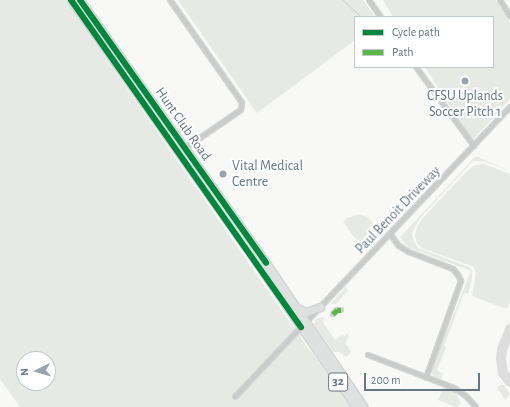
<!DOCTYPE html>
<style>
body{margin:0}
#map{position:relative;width:510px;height:407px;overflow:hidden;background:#f8f8f7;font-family:"Alegreya Sans",sans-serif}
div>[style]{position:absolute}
.green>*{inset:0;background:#e7e9e5}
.stream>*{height:1px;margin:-0.5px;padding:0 0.5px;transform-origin:0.5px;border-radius:0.5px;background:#cad4d5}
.taxiway>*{height:10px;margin:-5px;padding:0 5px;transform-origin:5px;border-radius:5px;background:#dcdddc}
.roads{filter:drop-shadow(1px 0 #d3d4d4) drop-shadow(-1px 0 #d3d4d4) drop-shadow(0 1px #d3d4d4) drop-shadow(0 -1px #d3d4d4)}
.street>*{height:4px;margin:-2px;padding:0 2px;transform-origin:2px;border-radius:2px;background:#cacccc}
.primary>*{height:7px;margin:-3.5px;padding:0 3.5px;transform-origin:3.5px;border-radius:3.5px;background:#dfe0e0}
.quiet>*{height:5px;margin-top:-2.5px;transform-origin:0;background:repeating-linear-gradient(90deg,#58b947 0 10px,transparent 0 15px)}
.cycleway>*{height:6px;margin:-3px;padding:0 3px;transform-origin:3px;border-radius:3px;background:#00873e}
.dots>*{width:11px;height:11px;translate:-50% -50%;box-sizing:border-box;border:2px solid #fff;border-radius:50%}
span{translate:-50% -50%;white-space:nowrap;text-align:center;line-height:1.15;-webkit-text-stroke:4px #fff;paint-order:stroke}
.shield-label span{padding:1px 3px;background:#fff;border:1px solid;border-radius:3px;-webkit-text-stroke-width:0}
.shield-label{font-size:13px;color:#657780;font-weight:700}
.poi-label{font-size:14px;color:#657780}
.left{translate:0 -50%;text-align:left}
.street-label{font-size:14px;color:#657780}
.legend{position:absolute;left:354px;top:16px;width:140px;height:52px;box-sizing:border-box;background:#fff;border:1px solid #c1c9cc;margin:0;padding:5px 7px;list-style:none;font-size:12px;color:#657780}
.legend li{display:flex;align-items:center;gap:8px;height:20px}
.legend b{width:20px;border:1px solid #c1c9cc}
.north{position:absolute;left:16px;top:351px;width:40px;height:40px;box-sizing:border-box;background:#fff;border:1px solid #c1c9cc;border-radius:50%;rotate:265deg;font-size:11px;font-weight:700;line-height:16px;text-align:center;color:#657780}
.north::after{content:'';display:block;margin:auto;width:14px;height:18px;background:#98a4aa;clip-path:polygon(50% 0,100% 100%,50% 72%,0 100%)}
.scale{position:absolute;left:364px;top:373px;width:116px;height:18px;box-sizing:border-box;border:2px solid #657780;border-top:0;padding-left:5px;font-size:12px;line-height:14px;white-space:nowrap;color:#657780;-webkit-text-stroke:3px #fff;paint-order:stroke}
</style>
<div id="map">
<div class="green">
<i style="clip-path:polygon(evenodd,0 0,65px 0,310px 351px,312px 352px,350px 407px,20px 407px,0 379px,0 0,24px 359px,48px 359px,48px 383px,24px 383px,24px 359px)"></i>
<i style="clip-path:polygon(178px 0,363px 0,375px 17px,355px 17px,355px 40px,257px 113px)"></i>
<i style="clip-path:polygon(383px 0,496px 0,510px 23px,510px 99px,472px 141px,425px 67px,493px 67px,493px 17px,393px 17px)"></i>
<i style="clip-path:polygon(476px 156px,510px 171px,484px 161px,476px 161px,471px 163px,419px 219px,412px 233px,413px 240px,418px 248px,469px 267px,472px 271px,472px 278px,468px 294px,464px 293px,444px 346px,446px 347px,437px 370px,443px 374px,441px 379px,433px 376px,431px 370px,471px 271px,408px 247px,400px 237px)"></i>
<i style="clip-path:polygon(484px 164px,510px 174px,510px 300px,508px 307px,504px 308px,472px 296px,476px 274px,474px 267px,422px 248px,417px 243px,415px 236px,417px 227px,422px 219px,466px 172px,475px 165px)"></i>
<i style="clip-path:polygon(359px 214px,368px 217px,373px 224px,374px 230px,364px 244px,354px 237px,343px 222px,347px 218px)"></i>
<i style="clip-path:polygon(346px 287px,348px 291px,336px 304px,330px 304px)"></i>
<i style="clip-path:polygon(324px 317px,323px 322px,335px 340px,343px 335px,345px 337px,346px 333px,349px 335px,345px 344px,348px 346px,351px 352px,346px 357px,339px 352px,333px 352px,314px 324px,316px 319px)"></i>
<i style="clip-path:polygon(501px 385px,504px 385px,510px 394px,505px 400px,497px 387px)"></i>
<i style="clip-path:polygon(445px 387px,453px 390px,459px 399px,461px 404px,456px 407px,438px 400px,443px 388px)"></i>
</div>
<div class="stream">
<i style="left:343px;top:0;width:25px;rotate:43deg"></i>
</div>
<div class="taxiway">
<i style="left:510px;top:329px;width:22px;rotate:111deg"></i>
<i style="left:502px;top:350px;width:9px;rotate:96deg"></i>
<i style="left:501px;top:359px;width:14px;rotate:82deg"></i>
<i style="left:503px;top:373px;width:11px;rotate:52deg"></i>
</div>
<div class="roads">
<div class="street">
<i style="left:170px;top:0;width:126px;rotate:55deg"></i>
<i style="left:242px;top:103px;width:7px;rotate:98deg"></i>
<i style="left:241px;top:110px;width:69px;rotate:145.6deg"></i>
<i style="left:369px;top:0;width:21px;rotate:55deg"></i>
<i style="left:500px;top:0;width:19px;rotate:58deg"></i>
<i style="left:416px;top:67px;width:98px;rotate:53.7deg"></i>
<i style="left:390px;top:234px;width:15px;rotate:53deg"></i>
<i style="left:399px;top:246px;width:12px;rotate:31deg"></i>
<i style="left:409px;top:252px;width:47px;rotate:21.1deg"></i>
<i style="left:453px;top:269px;width:8px;rotate:50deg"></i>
<i style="left:458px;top:275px;width:7px;rotate:63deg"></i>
<i style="left:461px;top:281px;width:103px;rotate:109.8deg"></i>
<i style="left:333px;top:314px;width:6px;rotate:-45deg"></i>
<i style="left:337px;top:310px;width:4px"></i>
<i style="left:368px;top:355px;width:92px;rotate:21deg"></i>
<i style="left:454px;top:388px;width:14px;rotate:34deg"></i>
<i style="left:466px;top:396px;width:15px;rotate:48deg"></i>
<i style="left:235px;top:397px;width:400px;rotate:-46.5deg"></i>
</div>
<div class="primary">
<i style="left:71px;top:0;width:303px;rotate:54.7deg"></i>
<i style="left:246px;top:247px;width:194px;rotate:55.5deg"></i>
<i style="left:80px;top:0;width:322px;rotate:54.7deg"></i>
<i style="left:266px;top:263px;width:174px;rotate:55.8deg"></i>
<i style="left:296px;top:307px;width:11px;rotate:27deg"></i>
<i style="left:306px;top:312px;width:15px;rotate:-20deg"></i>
</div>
</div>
<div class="quiet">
<i style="left:333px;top:314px;width:6px;rotate:-45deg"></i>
<i style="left:337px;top:310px;width:4px"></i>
</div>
<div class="cycleway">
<i style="left:71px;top:0;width:400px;rotate:54.9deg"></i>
<i style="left:80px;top:0;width:322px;rotate:54.7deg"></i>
</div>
<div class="dots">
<i style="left:465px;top:81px;background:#98a4aa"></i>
<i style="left:223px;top:174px;background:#98a4aa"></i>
</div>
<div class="shield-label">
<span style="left:338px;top:382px">32</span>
</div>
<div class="poi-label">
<span style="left:465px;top:104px">CFSU Uplands<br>Soccer Pitch 1</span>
<span class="left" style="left:232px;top:174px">Vital Medical<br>Centre</span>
</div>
<div class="street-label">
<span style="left:183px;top:124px;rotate:55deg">Hunt Club Road</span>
<span style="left:398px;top:210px;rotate:-46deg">Paul Benoit Driveway</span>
</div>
<ul class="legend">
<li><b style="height:5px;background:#00873e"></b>Cycle path</li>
<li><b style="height:5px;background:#58b947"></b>Path</li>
</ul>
<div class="north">N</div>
<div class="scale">200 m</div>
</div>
